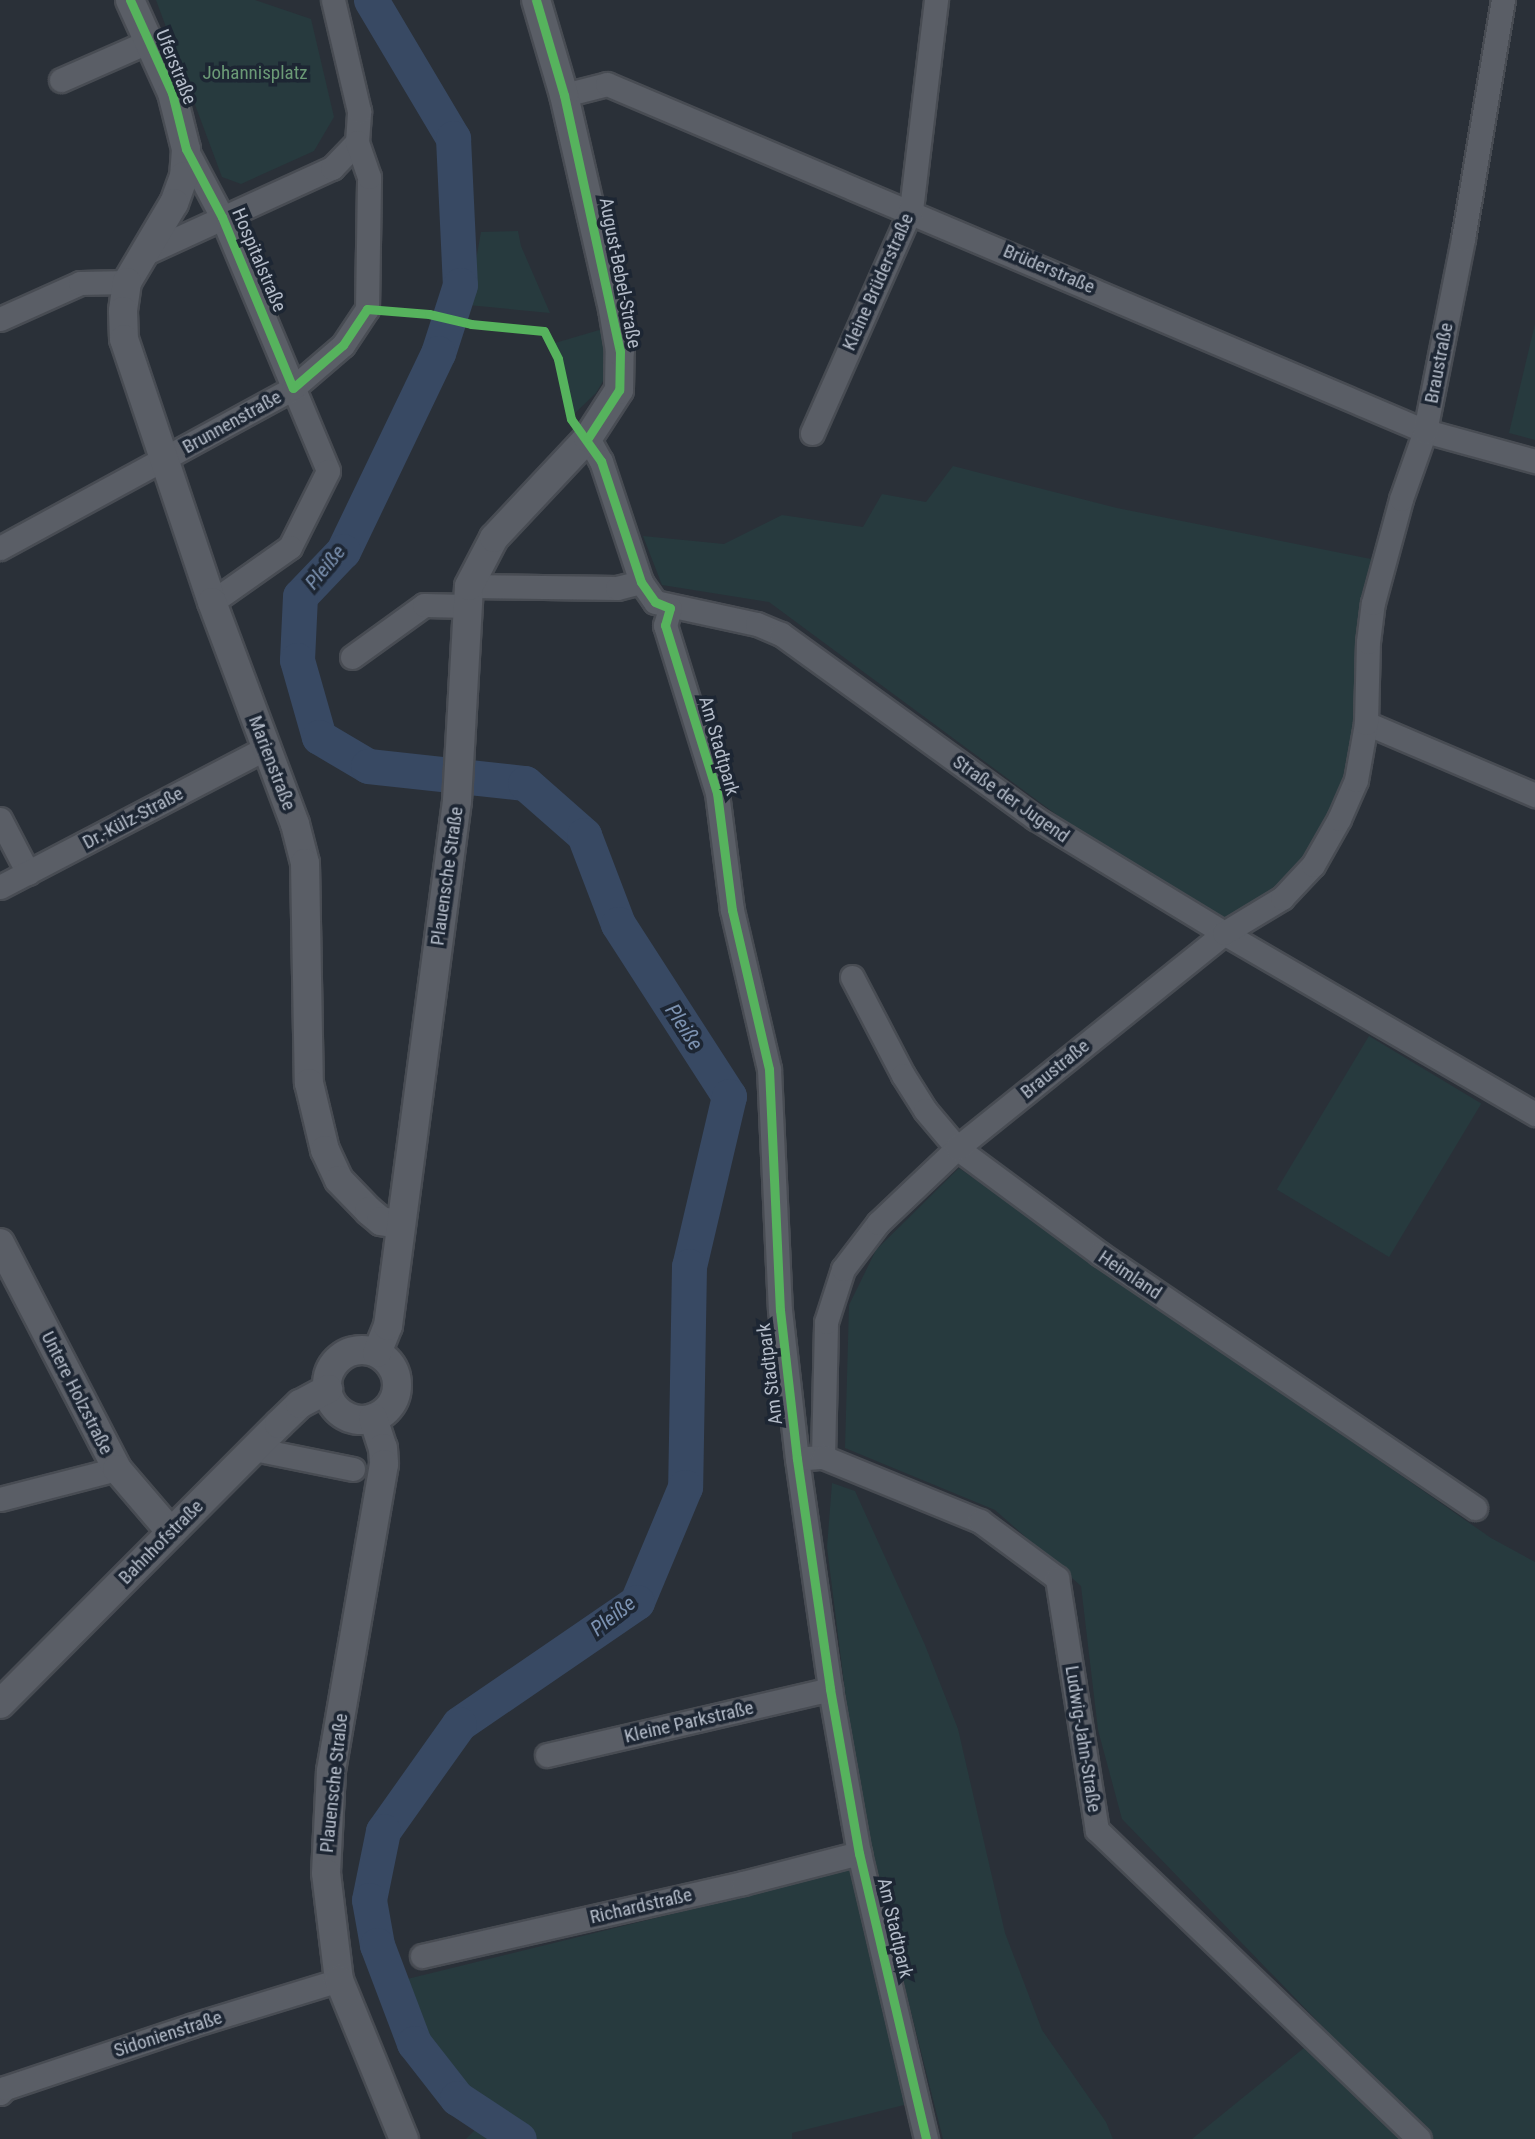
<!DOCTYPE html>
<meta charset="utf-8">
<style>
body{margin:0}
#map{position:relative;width:1535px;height:2139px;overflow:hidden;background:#2a3038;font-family:"Roboto Condensed",sans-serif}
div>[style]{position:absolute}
.green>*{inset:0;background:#273a3e;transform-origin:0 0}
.river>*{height:35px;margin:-17.5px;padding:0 17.5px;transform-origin:17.5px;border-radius:17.5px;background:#384963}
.roads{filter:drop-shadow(2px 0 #484c53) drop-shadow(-2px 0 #484c53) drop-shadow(0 2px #484c53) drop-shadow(0 -2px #484c53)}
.minor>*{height:23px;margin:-11.5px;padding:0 11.5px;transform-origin:11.5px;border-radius:11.5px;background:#5a5e66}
.tertiary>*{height:28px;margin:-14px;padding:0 14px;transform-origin:14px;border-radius:14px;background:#5a5e66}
.tertiary>.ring{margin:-14px;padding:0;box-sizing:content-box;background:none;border:28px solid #5a5e66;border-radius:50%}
.cycleway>*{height:9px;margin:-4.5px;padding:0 4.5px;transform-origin:4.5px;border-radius:4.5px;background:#56b35d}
span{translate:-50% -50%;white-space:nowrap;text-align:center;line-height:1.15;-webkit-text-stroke:7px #1d2633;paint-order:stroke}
.street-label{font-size:19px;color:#b4bcc9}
.park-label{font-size:19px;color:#6b9a76}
.water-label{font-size:21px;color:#7c92b1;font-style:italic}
</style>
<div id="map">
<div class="green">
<i style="clip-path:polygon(156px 0,255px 0,311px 19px,334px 117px,314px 151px,241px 184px,222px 177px)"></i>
<i style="clip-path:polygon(518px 231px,521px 246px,550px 313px,468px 305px,481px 232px)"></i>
<i style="clip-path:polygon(1535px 324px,1535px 440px,1509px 433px)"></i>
<i style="clip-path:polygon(606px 328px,609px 371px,596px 393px,574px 414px,555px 343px)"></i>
<i style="clip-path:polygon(953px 466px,1117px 508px,1376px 560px,1366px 723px,1313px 865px,1224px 933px,1101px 858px,1057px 815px,769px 602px,662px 585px,643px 536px,724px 544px,782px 515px,863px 527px,882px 494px,926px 502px)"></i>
<i style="left:1369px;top:1036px;width:131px;height:179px;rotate:31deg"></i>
<i style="clip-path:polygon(959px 1168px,1491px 1538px,1535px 1562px,1535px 2139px,1192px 2139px,1326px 2030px,1122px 1819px,1098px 1730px,1081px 1586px,995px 1510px,845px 1448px,849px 1305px,876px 1250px)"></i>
<i style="clip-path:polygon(832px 1483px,855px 1491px,925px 1645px,958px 1729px,1005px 1933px,1042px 2030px,1106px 2122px,1113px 2139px,943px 2139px,875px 1869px,851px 1739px,827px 1547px)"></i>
<i style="clip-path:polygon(859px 1853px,912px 2103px,792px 2133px,792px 2139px,466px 2139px,487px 2118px,457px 2098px,414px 2043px,391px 1983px,729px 1900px,725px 1887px)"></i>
</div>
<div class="river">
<i style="left:371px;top:0;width:161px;rotate:59.3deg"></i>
<i style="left:453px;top:138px;width:147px;rotate:87.3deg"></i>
<i style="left:460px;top:285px;width:71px;rotate:107.9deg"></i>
<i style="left:438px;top:353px;width:220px;rotate:115.6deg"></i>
<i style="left:343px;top:551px;width:62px;rotate:133.7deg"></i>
<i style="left:300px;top:596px;width:64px;rotate:92.7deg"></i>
<i style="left:297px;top:660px;width:80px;rotate:74.1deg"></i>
<i style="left:319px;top:737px;width:57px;rotate:30.6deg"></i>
<i style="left:368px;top:766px;width:158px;rotate:6.2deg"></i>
<i style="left:525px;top:783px;width:79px;rotate:41.4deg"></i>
<i style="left:584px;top:835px;width:95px;rotate:69.1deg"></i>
<i style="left:618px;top:924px;width:205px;rotate:57.2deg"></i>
<i style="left:729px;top:1096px;width:175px;rotate:103.2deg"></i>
<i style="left:689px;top:1266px;width:221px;rotate:91deg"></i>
<i style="left:685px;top:1487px;width:125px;rotate:112.7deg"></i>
<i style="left:637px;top:1602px;width:216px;rotate:145.6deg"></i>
<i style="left:459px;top:1724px;width:131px;rotate:125.4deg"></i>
<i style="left:383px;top:1831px;width:70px;rotate:101.5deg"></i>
<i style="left:369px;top:1900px;width:46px;rotate:79.9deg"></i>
<i style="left:377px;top:1945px;width:105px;rotate:69.3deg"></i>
<i style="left:414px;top:2043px;width:70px;rotate:52deg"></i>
<i style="left:457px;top:2098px;width:74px;rotate:33.5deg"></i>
</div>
<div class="roads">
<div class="minor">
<i style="left:61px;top:80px;width:94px;rotate:-23.8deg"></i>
<i style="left:564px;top:95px;width:44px;rotate:-14.3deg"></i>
<i style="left:607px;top:84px;width:889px;rotate:22.99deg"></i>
<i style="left:1425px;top:431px;width:114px;rotate:15.3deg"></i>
<i style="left:186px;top:149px;width:77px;rotate:62.1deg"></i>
<i style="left:222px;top:217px;width:275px;rotate:67.3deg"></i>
<i style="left:328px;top:471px;width:85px;rotate:116.6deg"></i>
<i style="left:290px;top:547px;width:95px;rotate:144.8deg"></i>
<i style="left:146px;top:253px;width:205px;rotate:-24.6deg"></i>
<i style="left:332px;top:168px;width:36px;rotate:-46deg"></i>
<i style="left:357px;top:142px;width:31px;rotate:-86deg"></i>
<i style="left:359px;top:111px;width:114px;rotate:-103.2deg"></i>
<i style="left:0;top:319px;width:88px;rotate:-24.2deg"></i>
<i style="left:80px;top:283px;width:47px;rotate:-1.2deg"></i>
<i style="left:812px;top:433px;width:244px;rotate:-66.1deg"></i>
<i style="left:911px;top:210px;width:211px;rotate:-83.2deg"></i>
<i style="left:588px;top:438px;width:26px;rotate:61deg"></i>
<i style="left:601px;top:461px;width:127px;rotate:71.7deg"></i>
<i style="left:641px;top:582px;width:24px;rotate:55deg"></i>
<i style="left:655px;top:602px;width:104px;rotate:12.2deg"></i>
<i style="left:757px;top:624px;width:26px;rotate:23deg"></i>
<i style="left:781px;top:634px;width:314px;rotate:35.9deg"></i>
<i style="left:1035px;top:818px;width:221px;rotate:31.3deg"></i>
<i style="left:1224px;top:933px;width:360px;rotate:30.2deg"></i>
<i style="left:0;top:548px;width:334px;rotate:-28.6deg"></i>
<i style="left:293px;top:388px;width:66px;rotate:-40.7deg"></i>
<i style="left:343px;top:345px;width:43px;rotate:-56.3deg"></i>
<i style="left:367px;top:309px;width:132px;rotate:-89.1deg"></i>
<i style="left:369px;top:177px;width:37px;rotate:-109deg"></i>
<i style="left:469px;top:586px;width:148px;rotate:0.8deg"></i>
<i style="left:617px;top:588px;width:25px;rotate:-14deg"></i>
<i style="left:670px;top:608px;width:18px;rotate:106deg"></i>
<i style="left:665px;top:625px;width:176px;rotate:72.8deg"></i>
<i style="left:717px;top:793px;width:118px;rotate:82.7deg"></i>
<i style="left:732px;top:910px;width:163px;rotate:76.9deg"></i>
<i style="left:769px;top:1069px;width:241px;rotate:87.4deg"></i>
<i style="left:780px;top:1310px;width:150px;rotate:83.5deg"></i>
<i style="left:797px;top:1459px;width:232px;rotate:81.8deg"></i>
<i style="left:830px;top:1689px;width:167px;rotate:80deg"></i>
<i style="left:859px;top:1853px;width:294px;rotate:76.8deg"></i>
<i style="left:352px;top:657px;width:89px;rotate:-35.8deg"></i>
<i style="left:424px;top:605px;width:44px;rotate:1.3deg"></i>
<i style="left:1366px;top:723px;width:184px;rotate:23.1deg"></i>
<i style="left:0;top:819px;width:61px;rotate:62.6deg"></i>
<i style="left:0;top:887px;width:300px;rotate:-27.6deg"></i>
<i style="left:852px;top:977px;width:110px;rotate:62.5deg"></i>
<i style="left:903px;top:1075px;width:41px;rotate:57.8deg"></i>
<i style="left:925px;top:1110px;width:50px;rotate:49.9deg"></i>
<i style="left:957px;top:1148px;width:178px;rotate:36.5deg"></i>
<i style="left:1100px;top:1254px;width:453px;rotate:34.1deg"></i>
<i style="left:254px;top:1449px;width:101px;rotate:11.4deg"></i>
<i style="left:823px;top:1457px;width:135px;rotate:-88.7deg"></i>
<i style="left:826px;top:1322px;width:56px;rotate:-72.2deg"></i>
<i style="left:843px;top:1269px;width:58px;rotate:-52.7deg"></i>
<i style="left:878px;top:1223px;width:109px;rotate:-43.5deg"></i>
<i style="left:957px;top:1148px;width:343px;rotate:-38.8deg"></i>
<i style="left:1224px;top:933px;width:68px;rotate:-31.1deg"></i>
<i style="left:1282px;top:898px;width:45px;rotate:-46.8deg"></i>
<i style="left:1313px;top:865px;width:53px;rotate:-60.5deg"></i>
<i style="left:1339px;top:819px;width:43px;rotate:-66.4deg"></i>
<i style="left:1356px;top:780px;width:58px;rotate:-80deg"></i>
<i style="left:1366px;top:723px;width:81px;rotate:-88.6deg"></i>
<i style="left:1368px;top:642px;width:39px;rotate:-83deg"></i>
<i style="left:1373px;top:603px;width:108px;rotate:-74.9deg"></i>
<i style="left:1401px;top:499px;width:72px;rotate:-70.6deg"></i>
<i style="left:1425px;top:431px;width:196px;rotate:-78.8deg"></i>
<i style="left:1463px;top:239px;width:242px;rotate:-80.5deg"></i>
<i style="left:807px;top:1458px;width:16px;rotate:-4deg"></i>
<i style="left:823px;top:1457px;width:170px;rotate:22.2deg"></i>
<i style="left:980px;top:1521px;width:96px;rotate:36.5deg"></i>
<i style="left:1057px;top:1578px;width:255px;rotate:81deg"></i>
<i style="left:1097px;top:1830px;width:446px;rotate:43.8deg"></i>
<i style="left:0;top:1499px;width:121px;rotate:-14.4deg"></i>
<i style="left:547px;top:1755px;width:291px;rotate:-13.1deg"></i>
<i style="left:422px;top:1956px;width:329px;rotate:-12.8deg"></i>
<i style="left:743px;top:1883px;width:120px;rotate:-14.5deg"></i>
<i style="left:0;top:2093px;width:7px;rotate:-45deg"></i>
<i style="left:5px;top:2088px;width:198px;rotate:-18.5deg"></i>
<i style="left:193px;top:2025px;width:153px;rotate:-17.1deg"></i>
</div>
<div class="tertiary">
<i style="left:130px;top:0;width:102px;rotate:65.7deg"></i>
<i style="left:172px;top:93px;width:58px;rotate:76deg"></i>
<i style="left:186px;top:149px;width:27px;rotate:94deg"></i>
<i style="left:184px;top:176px;width:29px;rotate:110deg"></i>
<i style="left:174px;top:203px;width:92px;rotate:120.7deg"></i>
<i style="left:127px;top:282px;width:29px;rotate:98deg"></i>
<i style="left:123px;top:311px;width:28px;rotate:88deg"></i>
<i style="left:124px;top:339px;width:277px;rotate:71.5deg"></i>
<i style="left:212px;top:602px;width:237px;rotate:69.5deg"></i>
<i style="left:295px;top:824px;width:40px;rotate:75.6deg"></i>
<i style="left:305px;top:863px;width:220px;rotate:89deg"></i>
<i style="left:309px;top:1083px;width:69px;rotate:76.6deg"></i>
<i style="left:325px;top:1150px;width:33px;rotate:65deg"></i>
<i style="left:339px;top:1180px;width:43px;rotate:45.9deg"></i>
<i style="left:369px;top:1211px;width:16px;rotate:40deg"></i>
<i style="left:381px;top:1221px;width:20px;rotate:11deg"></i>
<i style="left:0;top:1243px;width:254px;rotate:62.6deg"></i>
<i style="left:117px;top:1469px;width:83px;rotate:49.4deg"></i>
<i class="ring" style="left:327px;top:1350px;width:42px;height:42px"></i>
<i style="left:377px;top:1353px;width:29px;rotate:-68deg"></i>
<i style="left:388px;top:1326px;width:530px;rotate:-82.51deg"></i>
<i style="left:457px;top:801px;width:215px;rotate:-86.8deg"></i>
<i style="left:469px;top:586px;width:54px;rotate:-62.5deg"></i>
<i style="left:494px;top:538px;width:137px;rotate:-46.8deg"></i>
<i style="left:588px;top:438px;width:57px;rotate:-57.1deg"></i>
<i style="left:619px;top:390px;width:39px;rotate:-89deg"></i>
<i style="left:620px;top:351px;width:43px;rotate:-99.5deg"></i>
<i style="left:613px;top:309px;width:220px;rotate:-102.9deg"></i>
<i style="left:564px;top:95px;width:99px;rotate:-106.4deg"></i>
<i style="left:373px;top:1418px;width:32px;rotate:72deg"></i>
<i style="left:383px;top:1448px;width:16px;rotate:86deg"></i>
<i style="left:384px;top:1464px;width:312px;rotate:99.8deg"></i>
<i style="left:331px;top:1771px;width:102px;rotate:92.8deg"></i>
<i style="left:326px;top:1873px;width:108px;rotate:83.1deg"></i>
<i style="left:339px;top:1980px;width:172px;rotate:67.8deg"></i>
<i style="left:0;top:1704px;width:395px;rotate:-45.1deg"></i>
<i style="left:279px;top:1424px;width:29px;rotate:-44deg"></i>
<i style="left:300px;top:1404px;width:32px;rotate:-28deg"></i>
</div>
</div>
<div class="cycleway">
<i style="left:130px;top:0;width:102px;rotate:65.7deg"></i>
<i style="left:172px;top:93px;width:58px;rotate:76deg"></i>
<i style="left:186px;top:149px;width:77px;rotate:62.1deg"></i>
<i style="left:222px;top:217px;width:185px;rotate:67.5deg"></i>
<i style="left:293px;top:388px;width:66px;rotate:-40.7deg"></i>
<i style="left:343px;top:345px;width:43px;rotate:-56.3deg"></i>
<i style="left:367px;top:309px;width:62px;rotate:4.6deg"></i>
<i style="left:429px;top:314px;width:43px;rotate:13.4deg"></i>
<i style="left:471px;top:324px;width:73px;rotate:5.5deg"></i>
<i style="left:544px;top:331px;width:31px;rotate:63deg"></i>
<i style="left:558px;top:359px;width:61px;rotate:77.8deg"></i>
<i style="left:571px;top:419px;width:52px;rotate:54.5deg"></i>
<i style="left:601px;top:461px;width:127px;rotate:71.7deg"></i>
<i style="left:641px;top:582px;width:24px;rotate:55deg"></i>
<i style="left:655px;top:602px;width:16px;rotate:22deg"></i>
<i style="left:670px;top:608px;width:18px;rotate:106deg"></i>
<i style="left:665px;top:625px;width:176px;rotate:72.8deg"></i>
<i style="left:717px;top:793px;width:118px;rotate:82.7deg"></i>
<i style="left:732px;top:910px;width:163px;rotate:76.9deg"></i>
<i style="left:769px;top:1069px;width:241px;rotate:87.4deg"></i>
<i style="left:780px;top:1310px;width:150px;rotate:83.5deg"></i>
<i style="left:797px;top:1459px;width:232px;rotate:81.8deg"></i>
<i style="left:830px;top:1689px;width:167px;rotate:80deg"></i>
<i style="left:859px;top:1853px;width:294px;rotate:76.8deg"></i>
<i style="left:536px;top:0;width:99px;rotate:73.6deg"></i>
<i style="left:564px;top:95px;width:262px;rotate:77.7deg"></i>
<i style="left:620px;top:351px;width:39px;rotate:91deg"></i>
<i style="left:619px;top:390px;width:57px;rotate:122.9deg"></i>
</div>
<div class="street-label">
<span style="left:176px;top:67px;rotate:68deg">Uferstraße</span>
<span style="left:259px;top:260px;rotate:67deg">Hospitalstraße</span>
<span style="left:1049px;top:269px;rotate:23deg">Brüderstraße</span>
<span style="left:620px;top:273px;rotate:79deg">August-Bebel-Straße</span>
<span style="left:878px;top:282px;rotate:-66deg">Kleine Brüderstraße</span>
<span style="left:1439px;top:363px;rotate:-79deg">Braustraße</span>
<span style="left:232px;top:422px;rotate:-29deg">Brunnenstraße</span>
<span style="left:719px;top:746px;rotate:74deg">Am Stadtpark</span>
<span style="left:272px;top:763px;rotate:69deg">Marienstraße</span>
<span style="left:1011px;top:799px;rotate:35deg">Straße der Jugend</span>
<span style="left:133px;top:818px;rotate:-28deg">Dr.-Külz-Straße</span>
<span style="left:447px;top:876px;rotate:-82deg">Plauensche Straße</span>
<span style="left:1055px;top:1069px;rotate:-39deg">Braustraße</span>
<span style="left:1130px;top:1275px;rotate:34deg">Heimland</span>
<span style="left:770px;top:1374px;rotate:-97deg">Am Stadtpark</span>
<span style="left:77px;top:1393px;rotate:63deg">Untere Holzstraße</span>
<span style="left:161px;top:1542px;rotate:-45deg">Bahnhofstraße</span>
<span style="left:689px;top:1722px;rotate:-13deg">Kleine Parkstraße</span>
<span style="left:1083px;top:1739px;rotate:81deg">Ludwig-Jahn-Straße</span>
<span style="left:334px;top:1783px;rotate:-84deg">Plauensche Straße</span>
<span style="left:641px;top:1906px;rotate:-13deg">Richardstraße</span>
<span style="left:895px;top:1928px;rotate:77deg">Am Stadtpark</span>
<span style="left:168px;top:2034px;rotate:-18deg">Sidonienstraße</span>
</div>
<div class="park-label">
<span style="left:255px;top:73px">Johannisplatz</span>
</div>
<div class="water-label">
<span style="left:325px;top:567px;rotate:-50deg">Pleiße</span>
<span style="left:684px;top:1027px;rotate:57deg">Pleiße</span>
<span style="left:613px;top:1616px;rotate:-38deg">Pleiße</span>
</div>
</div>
